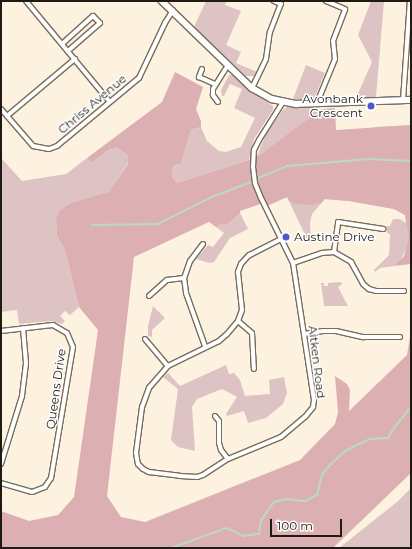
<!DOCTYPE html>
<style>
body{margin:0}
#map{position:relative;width:412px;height:549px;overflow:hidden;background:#fdf2df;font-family:Montserrat,sans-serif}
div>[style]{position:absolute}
.green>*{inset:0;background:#dec3c4}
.forest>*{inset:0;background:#dcb0b2}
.stream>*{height:1.5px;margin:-0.75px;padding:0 0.75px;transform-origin:0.75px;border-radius:0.75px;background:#bbdbbe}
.roads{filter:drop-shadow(1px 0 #766d5c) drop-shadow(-1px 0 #766d5c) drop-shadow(0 1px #766d5c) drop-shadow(0 -1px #766d5c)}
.street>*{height:4px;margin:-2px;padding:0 2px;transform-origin:2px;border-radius:2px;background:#fff}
.secondary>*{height:5.5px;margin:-2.75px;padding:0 2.75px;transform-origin:2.75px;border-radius:2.75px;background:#fff}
.dots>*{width:11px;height:11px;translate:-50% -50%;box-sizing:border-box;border:2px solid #fff;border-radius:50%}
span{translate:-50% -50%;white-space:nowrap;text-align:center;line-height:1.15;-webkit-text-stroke:3px #fff;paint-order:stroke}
.poi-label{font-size:12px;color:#1e1a14}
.right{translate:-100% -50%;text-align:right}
.left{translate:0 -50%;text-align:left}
.street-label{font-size:12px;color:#1e1a14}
.frame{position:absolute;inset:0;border:2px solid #1e1a14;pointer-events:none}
.scale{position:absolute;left:270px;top:519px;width:72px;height:18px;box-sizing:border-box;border:2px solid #1e1a14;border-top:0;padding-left:5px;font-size:12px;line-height:14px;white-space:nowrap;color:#1e1a14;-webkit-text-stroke:3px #fff;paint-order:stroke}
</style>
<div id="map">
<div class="green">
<i style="clip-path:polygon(206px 1px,226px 1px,225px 5px,241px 11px,226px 45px,241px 52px,236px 63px,257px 72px,255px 76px,246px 76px,194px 27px)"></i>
<i style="clip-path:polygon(371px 1px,384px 1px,376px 97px,356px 98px,372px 62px,358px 35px)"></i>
<i style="clip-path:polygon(306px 65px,325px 73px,314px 99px,293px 99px)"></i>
<i style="clip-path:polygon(229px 75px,233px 75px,251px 91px,273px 106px,273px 110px,254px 139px,249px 160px,177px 183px,172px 177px,172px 171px,176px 164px,182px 160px,191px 130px,201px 127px,207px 141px,219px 151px,226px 152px,241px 147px,255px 118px,234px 108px,242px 89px,230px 84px,224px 96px,222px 96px,221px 90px)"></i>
<i style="clip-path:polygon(287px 107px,321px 109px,265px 152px,376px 127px,411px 125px,411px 257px,408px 245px,399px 263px,394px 266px,380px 268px,375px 272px,374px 270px,389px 255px,390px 234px,387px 233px,387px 226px,390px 226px,393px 219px,400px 219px,406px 223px,405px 215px,394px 209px,349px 201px,325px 199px,312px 214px,310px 223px,311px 242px,309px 243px,287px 197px,273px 203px,263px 152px,257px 156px,266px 134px,283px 110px)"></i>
<i style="clip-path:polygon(117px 148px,128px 155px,130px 160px,109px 193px,70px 203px,59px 211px,56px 219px,57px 236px,65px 250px,79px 307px,70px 315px,65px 311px,60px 316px,65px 321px,62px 324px,51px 321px,19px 324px,17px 310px,1px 312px,1px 158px,22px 181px,66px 174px,87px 158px,89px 161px,94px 161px,109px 150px)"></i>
<i style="clip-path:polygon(240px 213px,248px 229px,230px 238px,214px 262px,209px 263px,196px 259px,208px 245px,213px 247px,224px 233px,216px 227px,221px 224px,228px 224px)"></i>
<i style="clip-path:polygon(341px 282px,342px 284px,338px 287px,348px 306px,324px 306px,321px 283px,324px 283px,324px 286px,328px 286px,328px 283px)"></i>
<i style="clip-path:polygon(153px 306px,165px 318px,152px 330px,152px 337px,148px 336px,148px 326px)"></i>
<i style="clip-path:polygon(226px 365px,229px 374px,234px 373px,240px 380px,245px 396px,270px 394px,269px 380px,284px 377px,287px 393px,283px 404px,266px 418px,248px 423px,244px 411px,227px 416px,226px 414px,237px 397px,222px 389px,197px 399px,192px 407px,195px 451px,178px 447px,171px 440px,178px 389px,163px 377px,168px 373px,180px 386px)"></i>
<i style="clip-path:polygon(411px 488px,411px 548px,339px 548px,397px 502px)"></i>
</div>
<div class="forest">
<i style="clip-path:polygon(175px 72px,203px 87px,196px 109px,201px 121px,201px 127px,191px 130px,182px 160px,180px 164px,176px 164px,172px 170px,172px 177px,177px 183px,249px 160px,264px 152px,321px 109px,335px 108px,336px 130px,411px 125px,411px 264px,394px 266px,404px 256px,409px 238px,405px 215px,394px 209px,349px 201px,325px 199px,321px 203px,311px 205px,297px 204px,289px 201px,287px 197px,265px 207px,263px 203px,240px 211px,240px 213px,228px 224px,221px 224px,216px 227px,209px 222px,134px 257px,107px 496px,121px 517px,145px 522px,300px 460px,335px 424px,338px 412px,335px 376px,347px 384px,350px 390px,349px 411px,407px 355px,411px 330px,411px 473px,333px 548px,1px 548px,1px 511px,29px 521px,58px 515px,74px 497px,98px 330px,79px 307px,65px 250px,57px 236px,56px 219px,59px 211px,70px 203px,109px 192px,128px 164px,128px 155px,117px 148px,109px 150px,94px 161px,89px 161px,87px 158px,162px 102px)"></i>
</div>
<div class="stream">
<i style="left:258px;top:178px;width:32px;rotate:-22deg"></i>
<i style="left:288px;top:166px;width:80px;rotate:-5deg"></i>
<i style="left:368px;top:159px;width:43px;rotate:2.7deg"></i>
<i style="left:92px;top:225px;width:66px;rotate:-0.9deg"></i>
<i style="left:158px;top:224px;width:60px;rotate:-26.6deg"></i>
<i style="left:212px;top:197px;width:42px;rotate:-21deg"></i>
<i style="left:171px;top:548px;width:59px;rotate:-19.7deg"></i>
<i style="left:227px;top:528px;width:19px;rotate:25deg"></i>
<i style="left:244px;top:536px;width:15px;rotate:-8deg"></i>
<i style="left:259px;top:534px;width:13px;rotate:-81deg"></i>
<i style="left:261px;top:521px;width:23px;rotate:-56deg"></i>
<i style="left:274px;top:502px;width:12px;rotate:-14deg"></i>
<i style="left:286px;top:499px;width:20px;rotate:6deg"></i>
<i style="left:306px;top:501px;width:13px;rotate:-29deg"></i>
<i style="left:317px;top:495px;width:21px;rotate:-76deg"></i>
<i style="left:322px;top:475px;width:11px;rotate:-52deg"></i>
<i style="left:329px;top:466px;width:21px;rotate:-43deg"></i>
<i style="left:344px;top:452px;width:17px;rotate:-28deg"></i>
<i style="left:359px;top:444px;width:12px;rotate:-24deg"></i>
<i style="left:370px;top:439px;width:18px;rotate:-3deg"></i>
<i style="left:388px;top:438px;width:12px;rotate:-59deg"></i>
<i style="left:394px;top:428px;width:27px;rotate:-51deg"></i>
</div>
<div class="roads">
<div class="street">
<i style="left:26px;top:1px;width:131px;rotate:50.3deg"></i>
<i style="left:62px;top:44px;width:42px;rotate:-42.1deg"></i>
<i style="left:93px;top:16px;width:10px;rotate:45deg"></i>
<i style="left:100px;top:23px;width:43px;rotate:138.8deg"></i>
<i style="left:202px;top:69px;width:9px;rotate:111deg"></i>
<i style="left:199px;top:77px;width:17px;rotate:24deg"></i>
<i style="left:252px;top:88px;width:32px;rotate:-64deg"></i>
<i style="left:266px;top:59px;width:27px;rotate:-82deg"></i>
<i style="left:270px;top:32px;width:30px;rotate:-69deg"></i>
<i style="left:281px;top:4px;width:8px;rotate:-157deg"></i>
<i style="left:403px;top:100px;width:99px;rotate:-86deg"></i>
<i style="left:218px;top:102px;width:9px;rotate:-126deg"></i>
<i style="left:213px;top:95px;width:6px;rotate:-90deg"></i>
<i style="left:213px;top:89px;width:28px;rotate:-58deg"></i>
<i style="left:320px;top:104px;width:6px;rotate:-99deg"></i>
<i style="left:319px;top:98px;width:42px;rotate:-67.7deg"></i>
<i style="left:335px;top:59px;width:18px;rotate:-96deg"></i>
<i style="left:333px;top:41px;width:34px;rotate:-69deg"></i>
<i style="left:345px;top:9px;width:21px;rotate:-157deg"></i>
<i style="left:1px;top:109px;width:49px;rotate:49.1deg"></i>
<i style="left:33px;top:146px;width:16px;rotate:11deg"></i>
<i style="left:49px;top:149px;width:9px;rotate:-21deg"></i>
<i style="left:57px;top:146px;width:107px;rotate:-39.7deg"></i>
<i style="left:139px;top:78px;width:61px;rotate:-64.7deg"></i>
<i style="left:165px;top:23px;width:15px;rotate:-58deg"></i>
<i style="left:7px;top:116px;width:89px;rotate:-40deg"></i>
<i style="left:281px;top:239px;width:36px;rotate:153deg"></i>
<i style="left:249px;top:255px;width:12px;rotate:132deg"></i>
<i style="left:241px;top:264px;width:9px;rotate:111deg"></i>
<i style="left:238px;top:272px;width:38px;rotate:84deg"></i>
<i style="left:242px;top:310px;width:12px;rotate:110deg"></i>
<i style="left:238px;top:321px;width:17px;rotate:130deg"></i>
<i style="left:227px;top:334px;width:11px;rotate:139deg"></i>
<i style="left:219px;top:341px;width:57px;rotate:153.9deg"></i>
<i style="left:168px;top:366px;width:29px;rotate:131deg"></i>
<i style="left:149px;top:388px;width:20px;rotate:110deg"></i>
<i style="left:142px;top:407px;width:46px;rotate:97.4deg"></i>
<i style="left:136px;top:453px;width:11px;rotate:80deg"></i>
<i style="left:138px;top:464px;width:7px;rotate:45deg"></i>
<i style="left:143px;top:469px;width:7px;rotate:27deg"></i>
<i style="left:149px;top:472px;width:31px;rotate:7deg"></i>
<i style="left:180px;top:476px;width:17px;rotate:3deg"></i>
<i style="left:197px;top:477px;width:6px;rotate:-18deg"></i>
<i style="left:203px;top:475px;width:30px;rotate:-33deg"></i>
<i style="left:228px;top:459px;width:57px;rotate:-22.5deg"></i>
<i style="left:281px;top:437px;width:31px;rotate:-40deg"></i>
<i style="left:305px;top:417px;width:13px;rotate:-51deg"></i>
<i style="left:313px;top:407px;width:7px;rotate:-82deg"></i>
<i style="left:314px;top:400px;width:139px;rotate:-98.7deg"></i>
<i style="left:293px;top:263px;width:72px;rotate:-116.2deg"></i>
<i style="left:261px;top:198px;width:16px;rotate:-112deg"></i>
<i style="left:255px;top:183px;width:16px;rotate:-97deg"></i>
<i style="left:253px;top:167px;width:17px;rotate:-87deg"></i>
<i style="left:254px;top:150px;width:11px;rotate:-63deg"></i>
<i style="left:259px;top:140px;width:45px;rotate:-57.7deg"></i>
<i style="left:203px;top:244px;width:21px;rotate:127deg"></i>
<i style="left:190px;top:261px;width:18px;rotate:109deg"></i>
<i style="left:184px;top:278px;width:15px;rotate:82deg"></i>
<i style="left:186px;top:293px;width:56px;rotate:70.3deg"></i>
<i style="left:334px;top:252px;width:30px;rotate:-82deg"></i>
<i style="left:338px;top:222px;width:46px;rotate:8.8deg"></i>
<i style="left:293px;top:263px;width:31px;rotate:-19deg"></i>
<i style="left:322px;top:253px;width:12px;rotate:-5deg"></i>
<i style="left:334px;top:252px;width:20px;rotate:30deg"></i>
<i style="left:351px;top:262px;width:25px;rotate:61deg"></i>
<i style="left:363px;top:284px;width:8px;rotate:40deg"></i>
<i style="left:369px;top:289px;width:7px;rotate:16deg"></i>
<i style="left:376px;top:291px;width:28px"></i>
<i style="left:149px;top:296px;width:24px;rotate:-42deg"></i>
<i style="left:167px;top:280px;width:17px;rotate:-7deg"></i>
<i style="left:238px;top:321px;width:18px;rotate:41deg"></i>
<i style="left:252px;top:333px;width:36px;rotate:87deg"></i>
<i style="left:1px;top:331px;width:52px;rotate:-6.6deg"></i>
<i style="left:53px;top:325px;width:16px;rotate:30deg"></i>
<i style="left:67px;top:333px;width:15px;rotate:67deg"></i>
<i style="left:73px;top:347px;width:133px;rotate:99.5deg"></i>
<i style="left:51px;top:478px;width:11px;rotate:124deg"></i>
<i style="left:45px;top:487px;width:14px;rotate:159deg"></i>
<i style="left:32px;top:492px;width:32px;rotate:-164deg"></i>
<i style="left:304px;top:334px;width:19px;rotate:-9deg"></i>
<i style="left:323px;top:331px;width:13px"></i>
<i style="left:336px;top:331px;width:28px;rotate:13deg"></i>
<i style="left:363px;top:337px;width:37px"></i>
<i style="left:145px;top:339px;width:35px;rotate:50deg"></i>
<i style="left:215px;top:416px;width:6px;rotate:51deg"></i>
<i style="left:219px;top:421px;width:22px;rotate:90deg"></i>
<i style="left:219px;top:443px;width:7px;rotate:74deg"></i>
<i style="left:221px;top:450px;width:11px;rotate:52deg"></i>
<i style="left:1px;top:464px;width:71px;rotate:-72.8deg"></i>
<i style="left:22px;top:396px;width:33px;rotate:-83deg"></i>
<i style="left:26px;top:363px;width:35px;rotate:-95deg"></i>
</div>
<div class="secondary">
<i style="left:162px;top:1px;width:125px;rotate:44deg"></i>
<i style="left:252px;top:88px;width:23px;rotate:29deg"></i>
<i style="left:272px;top:99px;width:25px;rotate:12deg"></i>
<i style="left:296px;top:104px;width:115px;rotate:-2deg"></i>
</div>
</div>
<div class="dots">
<i style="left:371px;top:106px;background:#5157cd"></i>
<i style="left:286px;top:237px;background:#5157cd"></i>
</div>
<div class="poi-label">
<span class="right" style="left:363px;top:106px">Avonbank<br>Crescent</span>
<span class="left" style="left:294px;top:237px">Austine Drive</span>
</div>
<div class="street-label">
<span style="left:92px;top:104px;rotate:-40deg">Chriss Avenue</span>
<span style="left:317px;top:362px;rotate:83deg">Aitken Road</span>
<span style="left:56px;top:389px;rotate:-82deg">Queens Drive</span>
</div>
<div class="frame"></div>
<div class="scale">100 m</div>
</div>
